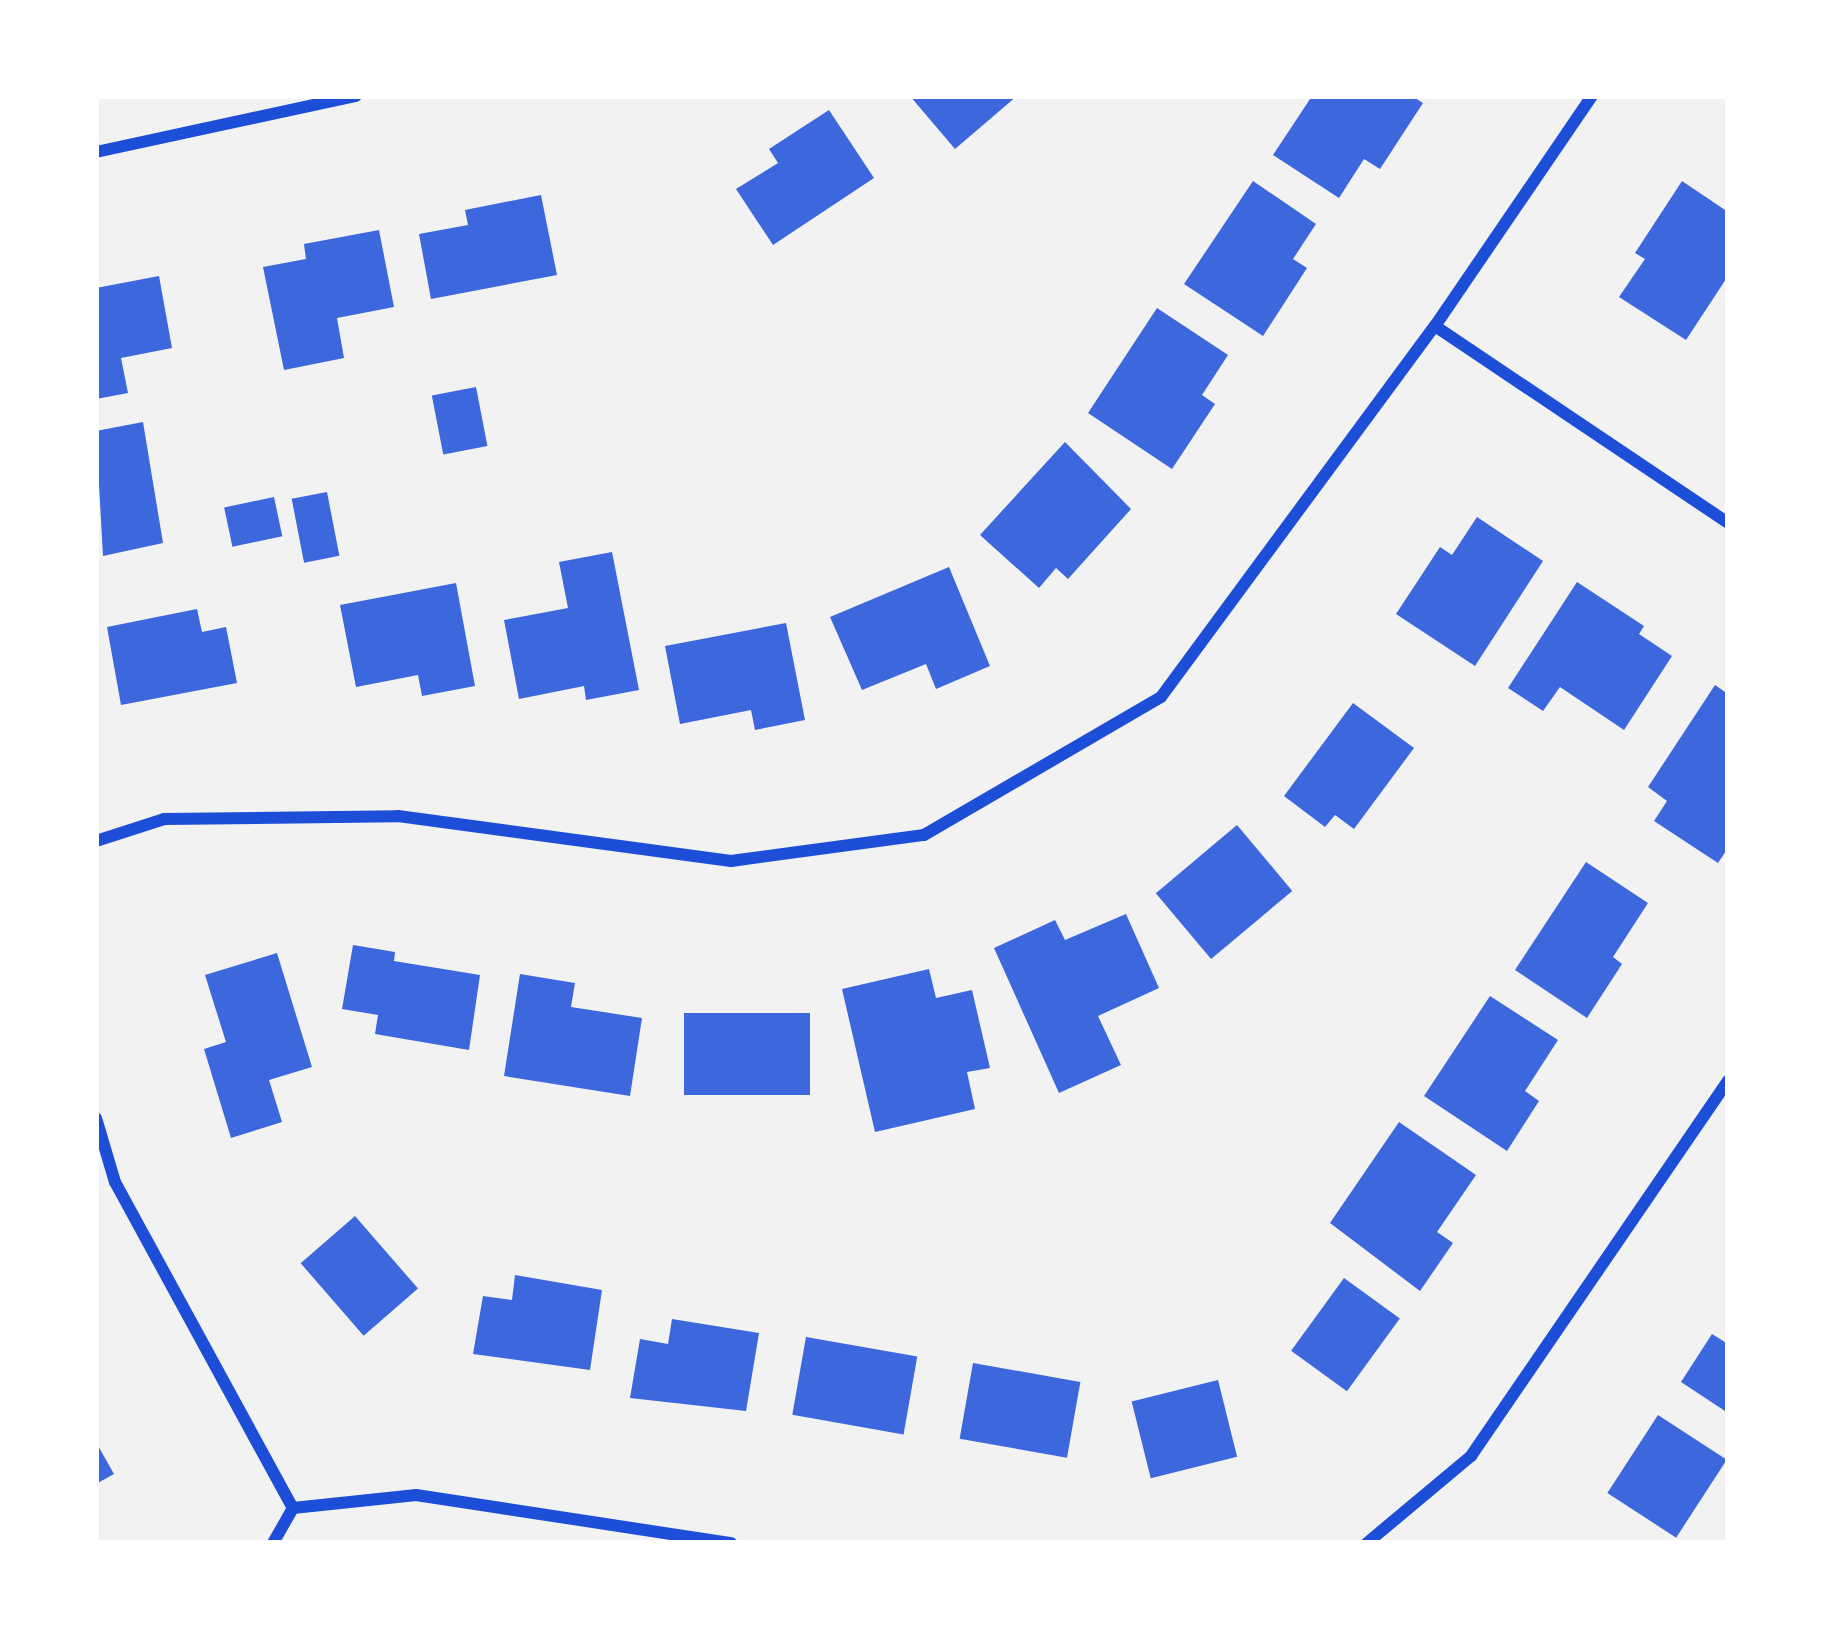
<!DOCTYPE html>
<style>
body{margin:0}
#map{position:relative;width:1824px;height:1639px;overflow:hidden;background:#f2f2f2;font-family:"Space Grotesk",sans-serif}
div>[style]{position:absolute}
.building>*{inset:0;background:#3d67dc;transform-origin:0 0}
.minor>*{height:12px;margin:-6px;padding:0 6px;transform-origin:6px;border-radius:6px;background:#1d4ed8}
span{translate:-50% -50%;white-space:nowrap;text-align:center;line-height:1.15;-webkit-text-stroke:9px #fff;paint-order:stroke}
.frame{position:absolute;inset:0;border:99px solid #fff;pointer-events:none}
</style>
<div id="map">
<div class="building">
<i style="clip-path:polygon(910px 96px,1017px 96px,955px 149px)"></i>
<i style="clip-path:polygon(1312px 96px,1412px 96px,1423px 103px,1380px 169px,1364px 159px,1339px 198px,1273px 155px)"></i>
<i style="clip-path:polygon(829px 110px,874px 178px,773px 245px,736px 189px,778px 163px,769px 149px)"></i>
<i style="clip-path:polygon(1253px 181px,1316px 224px,1293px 259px,1307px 268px,1263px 336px,1184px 284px)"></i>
<i style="clip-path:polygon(1682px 181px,1728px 212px,1728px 276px,1686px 340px,1619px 297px,1645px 259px,1635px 253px)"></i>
<i style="clip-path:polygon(541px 195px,557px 275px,431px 299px,419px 234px,468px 225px,465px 210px)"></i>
<i style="clip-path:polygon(379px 230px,394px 307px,337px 318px,344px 358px,284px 370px,263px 267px,306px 259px,304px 244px)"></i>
<i style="clip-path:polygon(159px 276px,172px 348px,121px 358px,128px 393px,96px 399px,96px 288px)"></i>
<i style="clip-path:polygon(1157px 308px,1228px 355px,1202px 395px,1215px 404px,1172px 469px,1088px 413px)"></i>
<i style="left:476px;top:387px;width:60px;height:45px;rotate:79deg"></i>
<i style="clip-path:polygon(143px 422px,163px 543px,103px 556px,96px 431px)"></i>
<i style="clip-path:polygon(1065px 442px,1131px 509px,1068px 579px,1056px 568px,1039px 588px,980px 535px)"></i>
<i style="left:327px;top:492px;width:65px;height:36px;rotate:79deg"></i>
<i style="left:274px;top:497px;width:40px;height:51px;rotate:78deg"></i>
<i style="clip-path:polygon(1477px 517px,1543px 561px,1475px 666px,1396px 614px,1440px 547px,1452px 555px)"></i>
<i style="clip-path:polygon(612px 552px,639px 690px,586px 700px,584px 686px,519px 699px,504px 620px,568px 608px,559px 562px)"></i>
<i style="clip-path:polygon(949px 567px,990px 666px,936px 689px,926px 664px,862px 690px,830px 617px)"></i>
<i style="clip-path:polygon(1577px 582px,1644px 626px,1639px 634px,1672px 656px,1624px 730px,1560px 687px,1543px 711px,1508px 688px)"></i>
<i style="clip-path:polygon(456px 583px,475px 686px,422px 696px,418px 675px,356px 687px,340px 605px)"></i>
<i style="clip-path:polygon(197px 609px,202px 632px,226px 627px,237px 683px,121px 705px,107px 627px)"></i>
<i style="clip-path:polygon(786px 623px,805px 720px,755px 730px,751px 710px,680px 724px,665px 646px)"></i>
<i style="clip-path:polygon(1715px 685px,1728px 694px,1728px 848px,1718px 863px,1654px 821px,1667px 801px,1648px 787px)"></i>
<i style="clip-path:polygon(1353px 703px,1414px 748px,1354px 829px,1335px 815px,1325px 827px,1284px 796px)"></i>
<i style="left:1237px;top:825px;width:86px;height:106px;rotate:50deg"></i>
<i style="clip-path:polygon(1586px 862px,1648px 903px,1613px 957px,1622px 964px,1587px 1018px,1515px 970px)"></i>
<i style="clip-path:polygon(1126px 914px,1159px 988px,1098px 1016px,1121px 1065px,1059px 1093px,994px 948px,1055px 920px,1065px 940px)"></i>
<i style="clip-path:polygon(353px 945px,395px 952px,394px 961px,480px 975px,469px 1050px,375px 1034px,378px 1015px,342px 1009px)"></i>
<i style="clip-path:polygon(277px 953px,312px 1067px,269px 1080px,282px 1122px,231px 1138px,204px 1049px,226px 1042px,205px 975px)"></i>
<i style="clip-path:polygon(929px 969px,936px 998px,972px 990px,990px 1068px,967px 1072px,975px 1109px,875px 1132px,842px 989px)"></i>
<i style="clip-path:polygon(520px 974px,575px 983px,571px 1007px,642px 1018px,630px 1096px,504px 1076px)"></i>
<i style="clip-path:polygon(1490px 996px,1558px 1040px,1525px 1091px,1539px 1101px,1507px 1151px,1424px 1096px)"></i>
<i style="left:684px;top:1013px;width:126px;height:82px"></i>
<i style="clip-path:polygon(1399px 1122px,1476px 1175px,1437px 1232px,1453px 1243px,1420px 1291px,1330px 1223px)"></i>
<i style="left:355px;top:1216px;width:96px;height:72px;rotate:49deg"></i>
<i style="clip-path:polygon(515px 1275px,602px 1290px,590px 1370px,473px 1354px,483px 1296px,512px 1300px)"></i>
<i style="left:1344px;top:1278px;width:69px;height:90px;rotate:36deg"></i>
<i style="clip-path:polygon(672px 1319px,759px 1333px,746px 1411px,630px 1398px,640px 1339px,668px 1344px)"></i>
<i style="clip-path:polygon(1712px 1334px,1728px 1344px,1728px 1413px,1681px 1382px)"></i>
<i style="left:806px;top:1337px;width:113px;height:79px;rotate:10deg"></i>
<i style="left:973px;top:1363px;width:109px;height:77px;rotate:10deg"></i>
<i style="left:1218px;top:1380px;width:79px;height:89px;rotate:76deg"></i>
<i style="left:1658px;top:1415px;width:82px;height:93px;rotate:33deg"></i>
<i style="clip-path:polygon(96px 1442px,114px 1474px,96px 1484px)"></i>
</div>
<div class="minor">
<i style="left:96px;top:152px;width:266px;rotate:-12.2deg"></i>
<i style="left:1435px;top:326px;width:353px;rotate:33.9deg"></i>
<i style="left:96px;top:841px;width:71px;rotate:-17.9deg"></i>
<i style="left:164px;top:819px;width:234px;rotate:-0.7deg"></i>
<i style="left:398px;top:816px;width:336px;rotate:7.7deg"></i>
<i style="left:731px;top:861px;width:195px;rotate:-7.7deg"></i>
<i style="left:924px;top:835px;width:274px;rotate:-30.2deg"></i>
<i style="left:1161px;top:697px;width:461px;rotate:-53.6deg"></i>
<i style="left:1435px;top:326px;width:278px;rotate:-55.7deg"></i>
<i style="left:96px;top:1118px;width:67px;rotate:73.5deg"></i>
<i style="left:115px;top:1182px;width:371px;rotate:61.4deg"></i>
<i style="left:293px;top:1508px;width:40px;rotate:119.7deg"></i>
<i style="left:293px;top:1508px;width:124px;rotate:-6deg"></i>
<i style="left:416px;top:1495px;width:319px;rotate:8.7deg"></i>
<i style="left:1367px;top:1543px;width:136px;rotate:-39.9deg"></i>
<i style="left:1471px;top:1456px;width:455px;rotate:-55.6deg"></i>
</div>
<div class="frame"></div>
</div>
